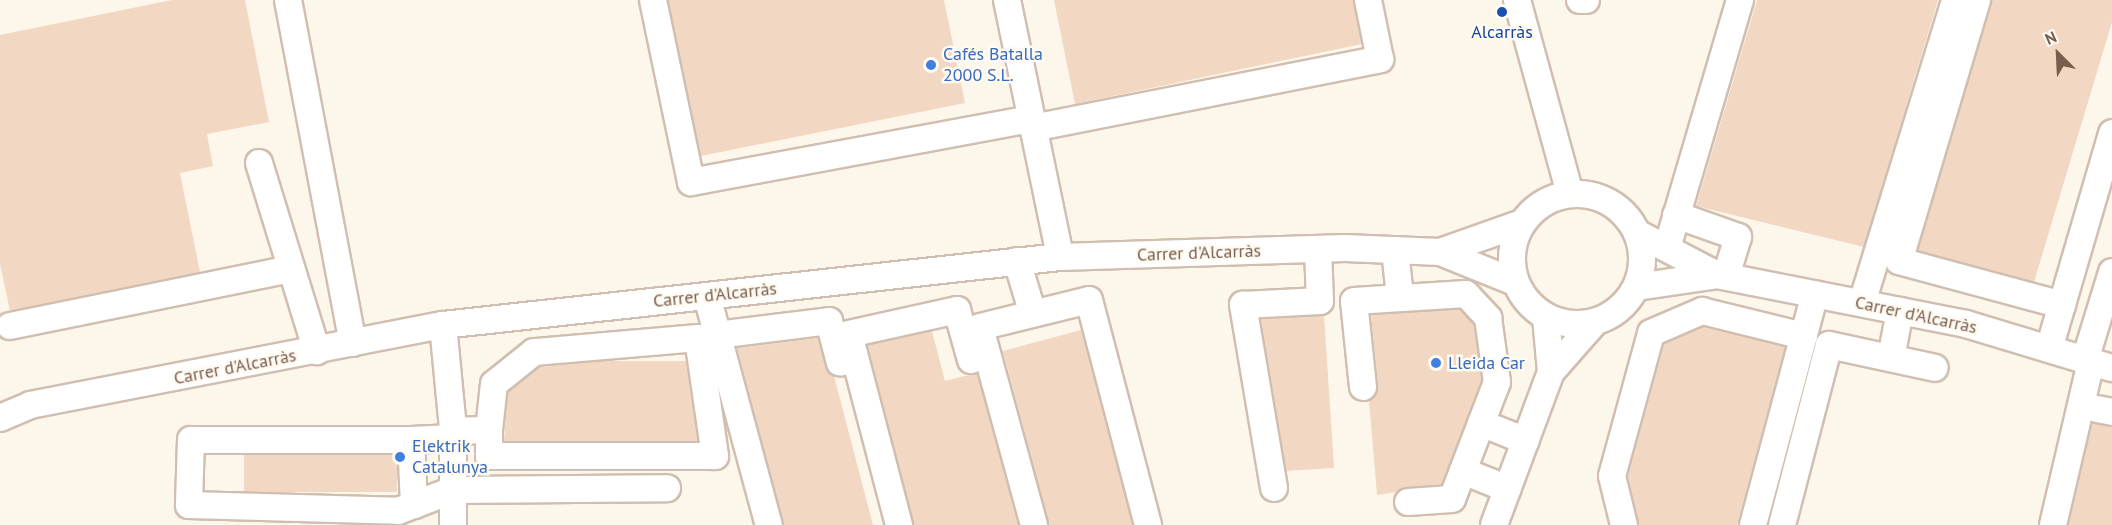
<!DOCTYPE html>
<meta charset="utf-8">
<style>
body{margin:0}
#map{position:relative;width:2112px;height:525px;overflow:hidden;background:#fdf6eb;font-family:"PT Sans",sans-serif}
div>[style]{position:absolute}
.building>*{inset:0;background:#f2d7c3;transform-origin:0 0}
.roads{filter:drop-shadow(2px 0 #d0bfb0) drop-shadow(-2px 0 #d0bfb0) drop-shadow(0 2px #d0bfb0) drop-shadow(0 -2px #d0bfb0)}
.minor>*{height:26px;margin:-13px;padding:0 13px;transform-origin:13px;border-radius:13px;background:#fff}
.minor>.ring{margin:-13px;padding:0;box-sizing:content-box;background:none;border:26px solid #fff;border-radius:50%}
.dots>*{width:16px;height:16px;translate:-50% -50%;box-sizing:border-box;border:3px solid #fffaf2;border-radius:50%}
span{translate:-50% -50%;white-space:nowrap;text-align:center;line-height:1.15;-webkit-text-stroke:5px #fffaf2;paint-order:stroke}
.transit-label{font-size:18px;color:#164399}
.shop-label{font-size:18px;color:#366cbe}
.left{translate:0 -50%;text-align:left}
.street-label{font-size:18px;color:#795e4d}
.north{position:absolute;left:2028px;top:24px;width:60px;height:60px;-webkit-text-stroke:4px #fffaf2;paint-order:stroke;rotate:336deg;font-size:16px;font-weight:700;line-height:24px;text-align:center;color:#795e4d}
.north::after{content:'';display:block;margin:auto;width:21px;height:27px;background:#795e4d;clip-path:polygon(50% 0,100% 100%,50% 72%,0 100%)}
</style>
<div id="map">
<div class="building">
<i style="clip-path:polygon(172px 0,245px 0,269px 122px,207px 134px,213px 166px,180px 173px,200px 272px,10px 311px,0 264px,0 35px)"></i>
<i style="clip-path:polygon(668px 0,944px 0,965px 103px,701px 156px)"></i>
<i style="clip-path:polygon(1054px 0,1353px 0,1362px 44px,1075px 104px)"></i>
<i style="clip-path:polygon(1757px 0,1938px 0,1864px 247px,1696px 206px)"></i>
<i style="clip-path:polygon(1992px 0,2112px 0,2112px 22px,2034px 282px,1918px 251px)"></i>
<i style="clip-path:polygon(1460px 309px,1474px 325px,1482px 380px,1441px 485px,1377px 495px,1369px 400px,1378px 385px,1371px 315px)"></i>
<i style="clip-path:polygon(1324px 315px,1334px 468px,1286px 471px,1261px 319px)"></i>
<i style="clip-path:polygon(1703px 327px,1785px 347px,1737px 525px,1639px 525px,1628px 476px,1664px 344px)"></i>
<i style="left:1081px;top:330px;width:202px;height:81px;rotate:75deg"></i>
<i style="clip-path:polygon(932px 331px,945px 381px,977px 373px,1018px 525px,914px 525px,867px 345px)"></i>
<i style="clip-path:polygon(818px 338px,834px 376px,873px 525px,784px 525px,737px 348px)"></i>
<i style="clip-path:polygon(605px 361px,686px 361px,698px 441px,504px 441px,508px 392px,540px 367px)"></i>
<i style="clip-path:polygon(2092px 423px,2112px 427px,2112px 525px,2068px 525px)"></i>
<i style="left:244px;top:455px;width:153px;height:37px"></i>
</div>
<div class="roads">
<div class="minor">
<i style="left:288px;top:0;width:349px;rotate:79.3deg"></i>
<i style="left:653px;top:0;width:186px;rotate:78.2deg"></i>
<i style="left:691px;top:182px;width:346px;rotate:-10.5deg"></i>
<i style="left:1007px;top:0;width:262px;rotate:78.3deg"></i>
<i style="left:1517px;top:0;width:201px;rotate:74.7deg"></i>
<i style="left:1580px;top:0;width:6px"></i>
<i style="left:1977px;top:0;width:272px;rotate:106.6deg"></i>
<i style="left:1899px;top:261px;width:169px;rotate:15.1deg"></i>
<i style="left:1033px;top:128px;width:354px;rotate:-11.2deg"></i>
<i style="left:1380px;top:59px;width:60px;rotate:-101.5deg"></i>
<i style="left:259px;top:163px;width:197px;rotate:72.9deg"></i>
<i class="ring" style="left:1512px;top:194px;width:104px;height:104px"></i>
<i style="left:1676px;top:215px;width:66px;rotate:19.5deg"></i>
<i style="left:1738px;top:237px;width:41px;rotate:107.1deg"></i>
<i style="left:1637px;top:233px;width:90px;rotate:27.7deg"></i>
<i style="left:1717px;top:275px;width:254px;rotate:11.1deg"></i>
<i style="left:1966px;top:324px;width:152px;rotate:16.8deg"></i>
<i style="left:1667px;top:248px;width:259px;rotate:-73.6deg"></i>
<i style="left:1395px;top:250px;width:47px;rotate:83.9deg"></i>
<i style="left:1440px;top:252px;width:87px;rotate:-19.5deg"></i>
<i style="left:1017px;top:261px;width:55px;rotate:73.2deg"></i>
<i style="left:1637px;top:287px;width:81px;rotate:-8.5deg"></i>
<i style="left:707px;top:296px;width:237px;rotate:74.9deg"></i>
<i style="left:1862px;top:303px;width:317px;rotate:-72.9deg"></i>
<i style="left:1546px;top:317px;width:55px;rotate:84.8deg"></i>
<i style="left:443px;top:325px;width:103px;rotate:84.5deg"></i>
<i style="left:453px;top:428px;width:97px;rotate:90deg"></i>
<i style="left:10px;top:326px;width:286px;rotate:-11.5deg"></i>
<i style="left:1651px;top:333px;width:56px;rotate:-23.3deg"></i>
<i style="left:1702px;top:311px;width:105px;rotate:13.8deg"></i>
<i style="left:717px;top:335px;width:113px;rotate:-7.1deg"></i>
<i style="left:829px;top:321px;width:43px;rotate:75.3deg"></i>
<i style="left:2049px;top:349px;width:225px;rotate:-73.7deg"></i>
<i style="left:1891px;top:358px;width:48px;rotate:-79.2deg"></i>
<i style="left:2085px;top:360px;width:92px;rotate:-72.9deg"></i>
<i style="left:1363px;top:387px;width:86px;rotate:-96deg"></i>
<i style="left:1354px;top:301px;width:112px;rotate:-3.6deg"></i>
<i style="left:1466px;top:294px;width:33px;rotate:47deg"></i>
<i style="left:1488px;top:318px;width:65px;rotate:82deg"></i>
<i style="left:1497px;top:382px;width:125px;rotate:111deg"></i>
<i style="left:1452px;top:499px;width:44px;rotate:176.1deg"></i>
<i style="left:2097px;top:409px;width:15px;rotate:11deg"></i>
<i style="left:0;top:418px;width:33px;rotate:-23deg"></i>
<i style="left:30px;top:405px;width:421px;rotate:-11deg"></i>
<i style="left:443px;top:325px;width:621px;rotate:-6.29deg"></i>
<i style="left:1060px;top:257px;width:285px;rotate:-1.8deg"></i>
<i style="left:1345px;top:248px;width:95px;rotate:2.4deg"></i>
<i style="left:1440px;top:252px;width:81px;rotate:21.8deg"></i>
<i style="left:1481px;top:423px;width:48px;rotate:21.8deg"></i>
<i style="left:453px;top:431px;width:36px;rotate:-2deg"></i>
<i style="left:489px;top:430px;width:26px;rotate:90deg"></i>
<i style="left:489px;top:456px;width:226px"></i>
<i style="left:715px;top:456px;width:119px;rotate:-98.2deg"></i>
<i style="left:698px;top:338px;width:165px;rotate:175.1deg"></i>
<i style="left:534px;top:352px;width:51px;rotate:141.3deg"></i>
<i style="left:494px;top:384px;width:46px;rotate:96.2deg"></i>
<i style="left:411px;top:440px;width:42px;rotate:-2.7deg"></i>
<i style="left:1463px;top:471px;width:48px;rotate:21.8deg"></i>
<i style="left:1274px;top:488px;width:186px;rotate:-99.6deg"></i>
<i style="left:1243px;top:305px;width:77px;rotate:-3deg"></i>
<i style="left:1320px;top:301px;width:52px;rotate:-92.2deg"></i>
<i style="left:414px;top:505px;width:65px;rotate:-92.6deg"></i>
<i style="left:411px;top:440px;width:220px;rotate:180deg"></i>
<i style="left:191px;top:440px;width:65px;rotate:91.8deg"></i>
<i style="left:189px;top:505px;width:209px;rotate:1.6deg"></i>
<i style="left:398px;top:511px;width:17px;rotate:-21deg"></i>
<i style="left:414px;top:505px;width:42px;rotate:-21deg"></i>
<i style="left:453px;top:490px;width:214px;rotate:-0.5deg"></i>
<i style="left:899px;top:525px;width:197px;rotate:-104.7deg"></i>
<i style="left:849px;top:334px;width:111px;rotate:-12.5deg"></i>
<i style="left:957px;top:310px;width:52px;rotate:74.4deg"></i>
<i style="left:1034px;top:525px;width:205px;rotate:-105.3deg"></i>
<i style="left:980px;top:327px;width:112px;rotate:-13.9deg"></i>
<i style="left:1089px;top:300px;width:233px;rotate:75.3deg"></i>
<i style="left:1494px;top:525px;width:163px;rotate:-69.6deg"></i>
<i style="left:1551px;top:372px;width:67px;rotate:-48.7deg"></i>
<i style="left:1624px;top:525px;width:50px;rotate:-103.8deg"></i>
<i style="left:1612px;top:476px;width:148px;rotate:-74.7deg"></i>
<i style="left:1753px;top:525px;width:239px;rotate:-75deg"></i>
<i style="left:1782px;top:525px;width:186px;rotate:-75.4deg"></i>
<i style="left:1829px;top:345px;width:108px;rotate:12.2deg"></i>
<i style="left:2053px;top:525px;width:167px;rotate:-76.9deg"></i>
</div>
</div>
<div class="dots">
<i style="left:1502px;top:12px;background:#1a4fb4"></i>
<i style="left:931px;top:65px;background:#3f7fe0"></i>
<i style="left:1436px;top:363px;background:#3f7fe0"></i>
<i style="left:400px;top:457px;background:#3f7fe0"></i>
</div>
<div class="transit-label">
<span style="left:1502px;top:32px">Alcarràs</span>
</div>
<div class="shop-label">
<span class="left" style="left:943px;top:65px">Cafés Batalla<br>2000 S.L.</span>
<span class="left" style="left:1448px;top:363px">Lleida Car</span>
<span class="left" style="left:412px;top:457px">Elektrik<br>Catalunya</span>
</div>
<div class="street-label">
<span style="left:1199px;top:253px;rotate:-2deg">Carrer d'Alcarràs</span>
<span style="left:715px;top:295px;rotate:-6deg">Carrer d'Alcarràs</span>
<span style="left:1916px;top:315px;rotate:12deg">Carrer d'Alcarràs</span>
<span style="left:235px;top:367px;rotate:-11deg">Carrer d'Alcarràs</span>
</div>
<div class="north">N</div>
</div>
